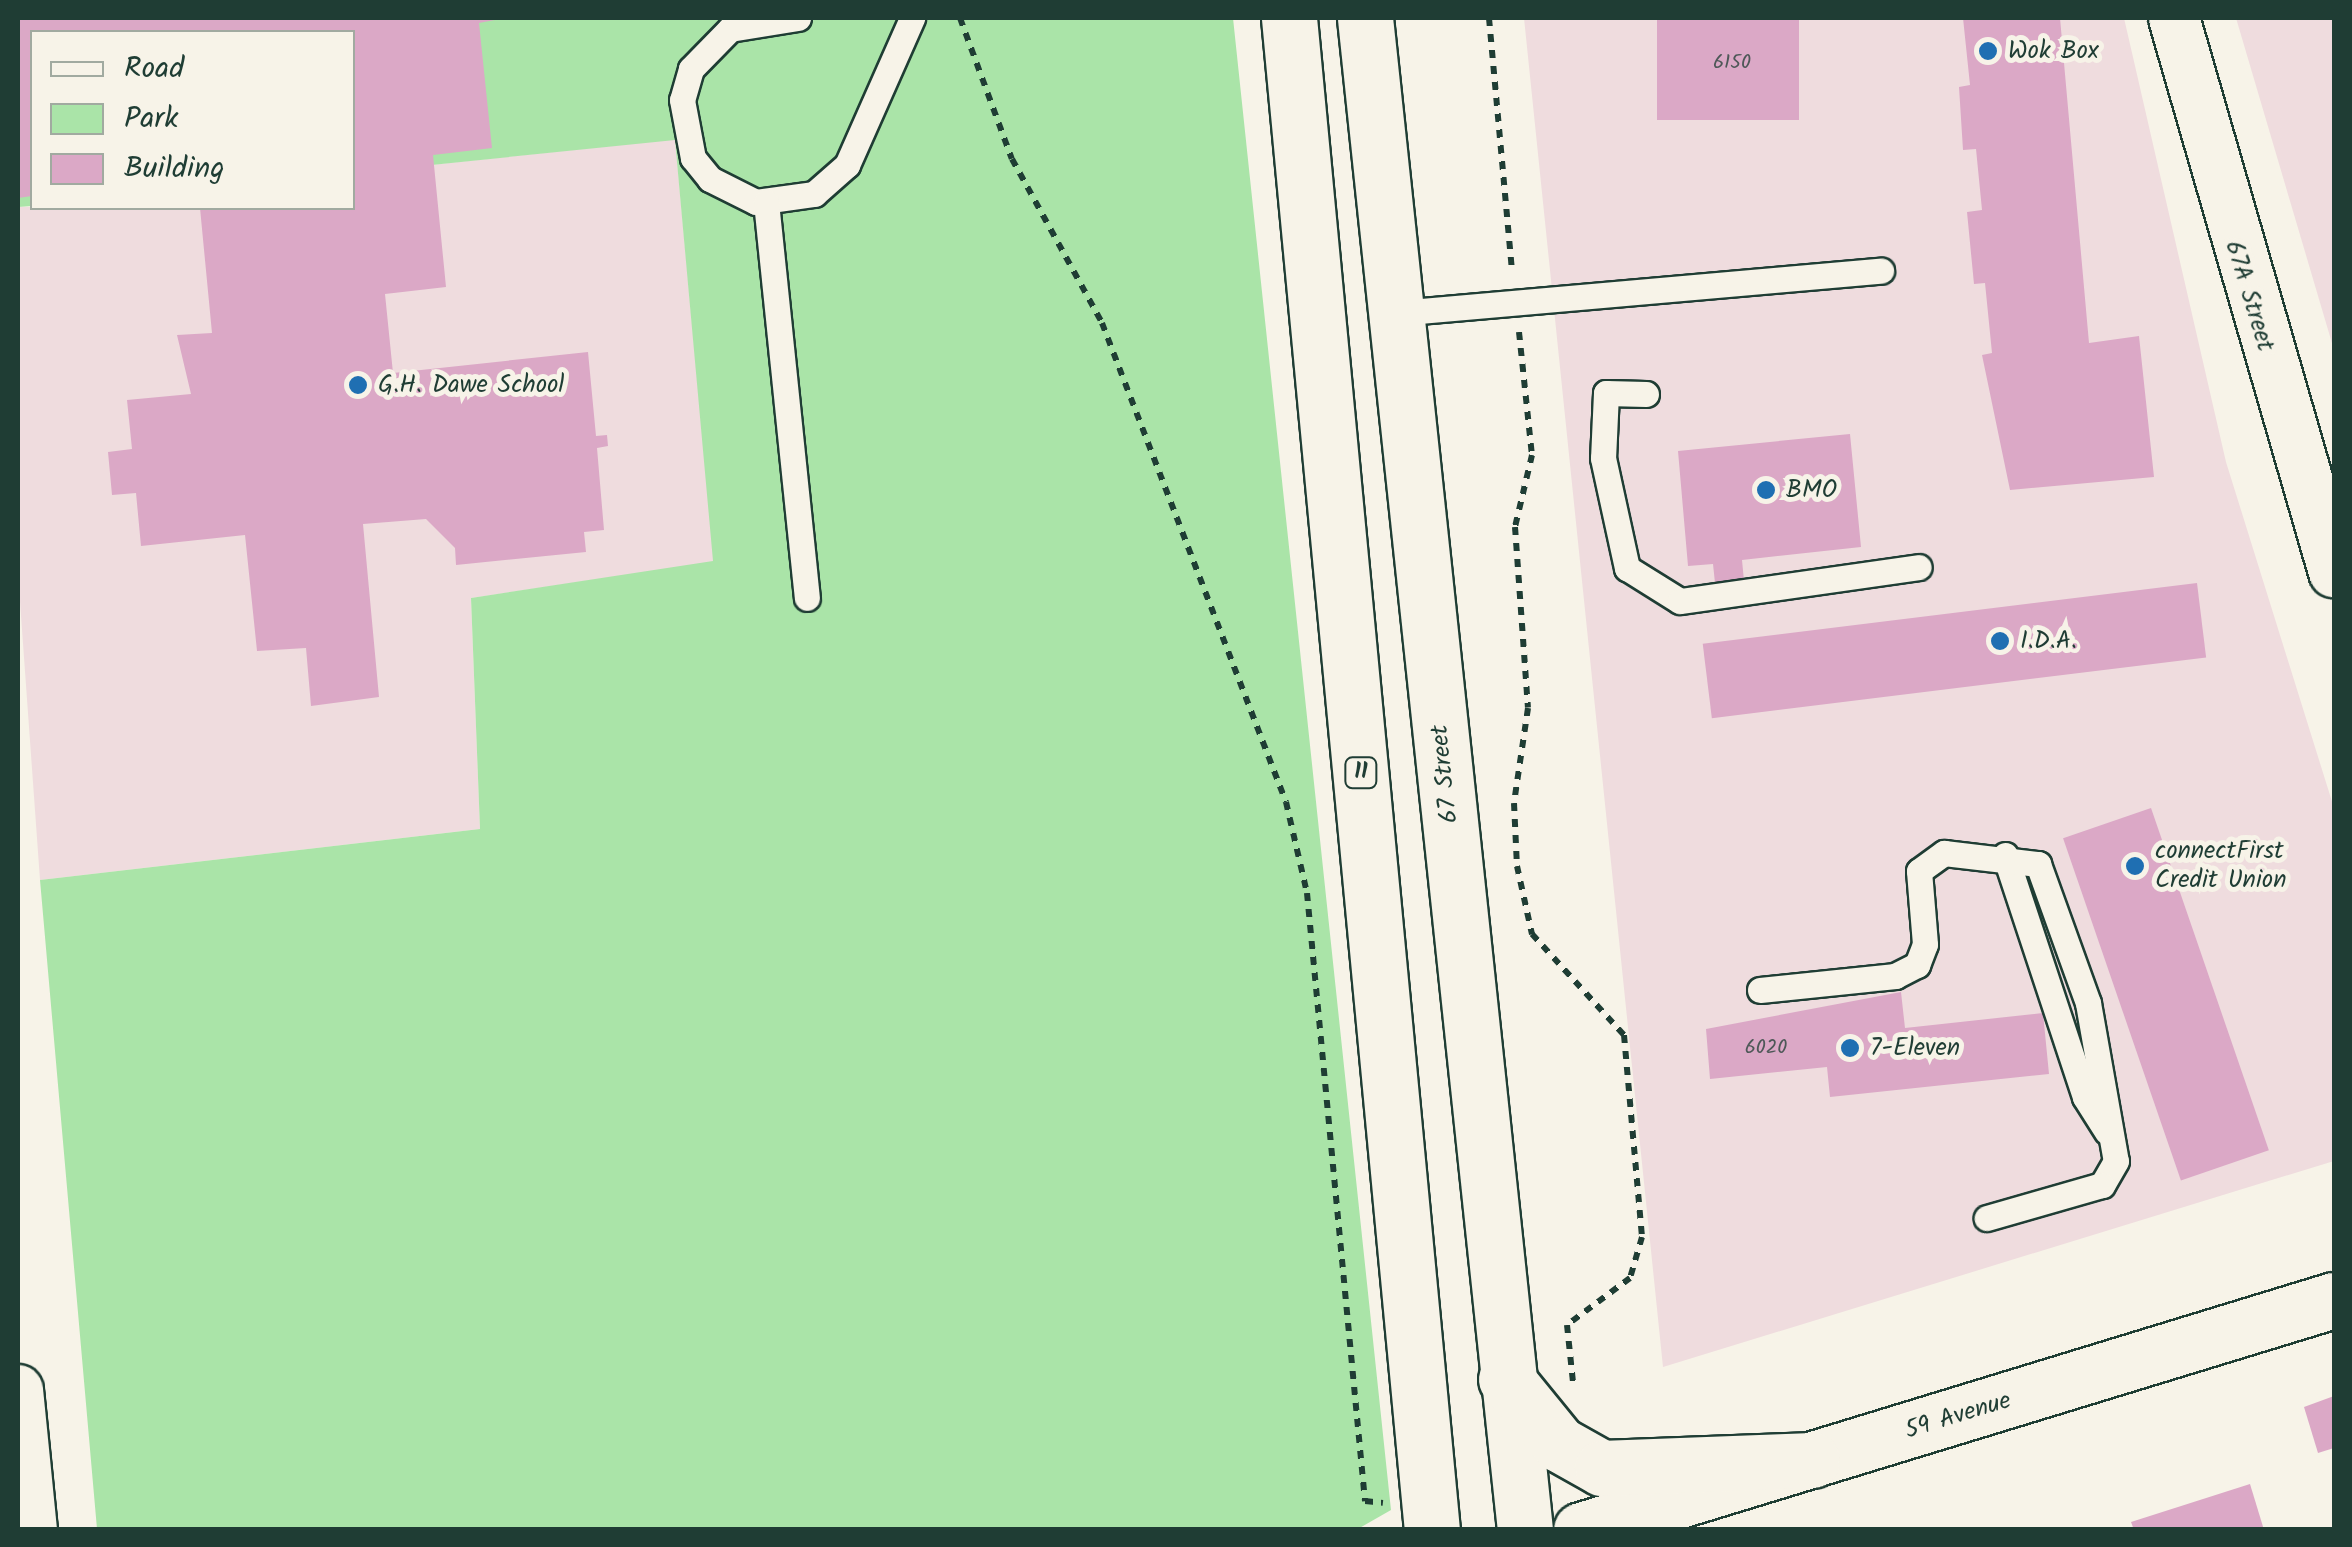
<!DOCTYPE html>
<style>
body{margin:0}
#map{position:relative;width:2352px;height:1547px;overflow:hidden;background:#f7f3e8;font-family:Kalam,sans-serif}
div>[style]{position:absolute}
.built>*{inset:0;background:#efdcde}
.green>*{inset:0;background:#aae4a8}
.building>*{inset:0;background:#dba8c6;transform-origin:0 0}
.path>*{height:6px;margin-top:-3px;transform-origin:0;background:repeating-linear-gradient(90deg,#1f3d34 0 8px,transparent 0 16px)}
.roads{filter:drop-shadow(2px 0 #1f3d34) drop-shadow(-2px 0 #1f3d34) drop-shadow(0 2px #1f3d34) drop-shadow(0 -2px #1f3d34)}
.lane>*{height:25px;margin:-12.5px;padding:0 12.5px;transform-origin:12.5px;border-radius:12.5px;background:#f7f3e8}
.street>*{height:50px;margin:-25px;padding:0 25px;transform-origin:25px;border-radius:25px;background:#f7f3e8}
.secondary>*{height:55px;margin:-27.5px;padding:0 27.5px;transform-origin:27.5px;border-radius:27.5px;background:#f7f3e8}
.primary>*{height:55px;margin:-27.5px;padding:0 27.5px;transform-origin:27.5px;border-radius:27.5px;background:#f7f3e8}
.dots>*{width:28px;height:28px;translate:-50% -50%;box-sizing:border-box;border:5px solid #f7f3e8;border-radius:50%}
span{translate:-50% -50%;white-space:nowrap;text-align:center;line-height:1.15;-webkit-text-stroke:10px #f7f3e8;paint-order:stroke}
.number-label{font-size:20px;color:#4e5858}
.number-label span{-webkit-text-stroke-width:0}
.shield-label span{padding:2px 8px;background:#f7f3e8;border:2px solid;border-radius:8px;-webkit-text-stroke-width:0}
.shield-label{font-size:22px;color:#1f3d34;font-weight:700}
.poi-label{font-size:25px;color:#1f3d34}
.left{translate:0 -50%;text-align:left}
.street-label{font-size:25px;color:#1f3d34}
.frame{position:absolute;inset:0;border:20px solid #1f3d34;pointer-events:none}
.legend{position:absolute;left:30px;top:30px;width:325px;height:180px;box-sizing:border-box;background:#f7f3e8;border:2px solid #a1aaa0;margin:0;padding:12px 18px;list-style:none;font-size:30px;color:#1f3d34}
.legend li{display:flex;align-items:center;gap:20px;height:50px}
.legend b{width:50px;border:2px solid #a1aaa0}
</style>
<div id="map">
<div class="built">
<i style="clip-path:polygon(1524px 18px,2124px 18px,2226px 462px,2334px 808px,2334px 1161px,1663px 1367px)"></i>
<i style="clip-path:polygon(2236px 18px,2334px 18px,2334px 350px)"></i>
<i style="clip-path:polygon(675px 139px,714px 562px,471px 598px,480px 829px,40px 880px,18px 574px,18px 207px,352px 208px,353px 173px)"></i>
</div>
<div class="green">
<i style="clip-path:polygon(18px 18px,1233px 18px,1391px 1510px,1356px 1530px,97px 1529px,40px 880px,480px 829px,471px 598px,713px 561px,675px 140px,353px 173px,352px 32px,32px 32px,32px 206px,18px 207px)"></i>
</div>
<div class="building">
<i style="clip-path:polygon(18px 18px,505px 18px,479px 23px,492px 148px,433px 155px,446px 287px,385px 294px,393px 373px,588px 352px,596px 436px,607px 435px,608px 446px,597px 448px,604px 530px,584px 532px,586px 552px,456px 565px,455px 548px,426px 519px,363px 524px,379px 697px,311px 706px,306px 648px,257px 651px,245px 535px,141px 546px,136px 493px,112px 495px,108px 452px,132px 449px,127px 400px,191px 394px,177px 335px,212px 333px,200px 208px,352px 208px,352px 32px,32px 32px,32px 196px,18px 198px)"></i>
<i style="left:1657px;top:18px;width:142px;height:102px"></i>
<i style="clip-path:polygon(1963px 18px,2060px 18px,2089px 343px,2139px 336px,2154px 477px,2010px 490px,1982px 355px,1992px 353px,1985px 283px,1974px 284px,1967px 212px,1982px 210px,1976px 149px,1963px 150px,1959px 87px,1970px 85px)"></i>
<i style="clip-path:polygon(1850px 434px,1861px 547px,1742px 560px,1744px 581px,1715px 583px,1713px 564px,1688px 566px,1678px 451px)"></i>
<i style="left:2197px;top:583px;width:75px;height:498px;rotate:83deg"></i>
<i style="left:2151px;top:808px;width:362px;height:93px;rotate:71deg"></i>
<i style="clip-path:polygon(1901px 992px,1905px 1028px,2043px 1013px,2049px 1074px,1830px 1097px,1827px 1067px,1710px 1079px,1706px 1029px)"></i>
<i style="clip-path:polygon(2334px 1396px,2334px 1448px,2318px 1453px,2304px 1407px)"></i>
<i style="clip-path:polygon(2250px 1484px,2264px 1530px,2134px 1530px,2131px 1522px)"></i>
</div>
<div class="path">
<i style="left:960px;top:18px;width:150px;rotate:69.8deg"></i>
<i style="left:1012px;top:159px;width:187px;rotate:61.2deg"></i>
<i style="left:1102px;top:323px;width:513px;rotate:68.99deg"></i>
<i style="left:1286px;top:802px;width:93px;rotate:77deg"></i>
<i style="left:1307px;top:893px;width:611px;rotate:84.55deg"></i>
<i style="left:1365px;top:1501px;width:18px;rotate:6deg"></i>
<i style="left:1489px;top:18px;width:253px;rotate:84.8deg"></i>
<i style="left:1519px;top:332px;width:124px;rotate:84deg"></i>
<i style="left:1532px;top:455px;width:74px;rotate:103.3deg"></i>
<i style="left:1515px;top:527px;width:181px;rotate:85.9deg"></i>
<i style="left:1528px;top:708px;width:96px;rotate:98.4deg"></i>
<i style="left:1514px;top:803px;width:63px;rotate:87.3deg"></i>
<i style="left:1517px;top:866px;width:70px;rotate:77.6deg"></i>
<i style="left:1532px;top:934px;width:137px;rotate:47.7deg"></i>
<i style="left:1624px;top:1035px;width:203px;rotate:84.9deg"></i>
<i style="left:1642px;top:1237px;width:43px;rotate:106.3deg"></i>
<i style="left:1630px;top:1278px;width:79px;rotate:143.3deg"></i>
<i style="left:1567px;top:1325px;width:57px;rotate:84deg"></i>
</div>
<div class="roads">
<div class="lane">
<i style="left:798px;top:18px;width:69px;rotate:170.8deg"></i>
<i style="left:730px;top:29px;width:56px;rotate:134.3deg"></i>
<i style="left:691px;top:69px;width:32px;rotate:106deg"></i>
<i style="left:682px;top:100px;width:59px;rotate:79.3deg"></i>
<i style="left:693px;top:158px;width:27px;rotate:51deg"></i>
<i style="left:710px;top:179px;width:51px;rotate:26.6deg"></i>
<i style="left:756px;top:202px;width:59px;rotate:-7.9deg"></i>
<i style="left:814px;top:194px;width:44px;rotate:-41.3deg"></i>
<i style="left:847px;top:165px;width:161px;rotate:-66.1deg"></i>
<i style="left:766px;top:202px;width:398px;rotate:84.1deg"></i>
<i style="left:1397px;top:313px;width:486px;rotate:-5deg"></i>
<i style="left:1646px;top:394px;width:40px;rotate:-178.6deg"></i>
<i style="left:1606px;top:393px;width:65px;rotate:92.6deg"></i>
<i style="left:1603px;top:458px;width:113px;rotate:77.7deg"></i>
<i style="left:1627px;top:568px;width:62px;rotate:31.9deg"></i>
<i style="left:1680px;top:601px;width:241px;rotate:-8.1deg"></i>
<i style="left:2005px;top:855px;width:255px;rotate:71.7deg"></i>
<i style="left:2085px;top:1097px;width:41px;rotate:57.8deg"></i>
<i style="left:1760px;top:990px;width:136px;rotate:-5.9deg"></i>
<i style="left:1895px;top:976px;width:25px;rotate:-27deg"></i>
<i style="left:1917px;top:965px;width:22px;rotate:-69deg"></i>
<i style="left:1925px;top:944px;width:73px;rotate:-94.7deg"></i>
<i style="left:1919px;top:871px;width:31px;rotate:-36deg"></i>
<i style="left:1944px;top:853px;width:95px;rotate:6.7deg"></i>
<i style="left:2038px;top:864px;width:148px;rotate:70.2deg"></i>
<i style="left:2088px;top:1003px;width:160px;rotate:80deg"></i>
<i style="left:2116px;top:1161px;width:28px;rotate:120deg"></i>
<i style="left:2102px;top:1185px;width:120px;rotate:164deg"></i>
</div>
<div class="street">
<i style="left:2174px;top:18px;width:577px;rotate:73.89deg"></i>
<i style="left:18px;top:1390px;width:141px;rotate:84.3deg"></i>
</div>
<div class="secondary">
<i style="left:1581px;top:1530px;width:787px;rotate:-16.99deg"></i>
</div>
<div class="primary">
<i style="left:1289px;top:18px;width:1519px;rotate:84.6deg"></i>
<i style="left:1365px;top:18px;width:1520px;rotate:83.96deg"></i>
<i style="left:1506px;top:1379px;width:84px;rotate:50.8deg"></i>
<i style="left:1559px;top:1444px;width:49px;rotate:29.2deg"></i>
<i style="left:1602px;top:1468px;width:210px;rotate:-2.2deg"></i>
</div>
</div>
<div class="dots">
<i style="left:1988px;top:51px;background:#1f6fb2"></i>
<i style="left:358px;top:385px;background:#1f6fb2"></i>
<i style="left:1766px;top:490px;background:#1f6fb2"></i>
<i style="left:2000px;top:641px;background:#1f6fb2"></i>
<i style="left:2135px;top:866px;background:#1f6fb2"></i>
<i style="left:1850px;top:1048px;background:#1f6fb2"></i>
</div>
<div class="number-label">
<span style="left:1732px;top:63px">6150</span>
<span style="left:1766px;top:1048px">6020</span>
</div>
<div class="shield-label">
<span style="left:1361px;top:773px">11</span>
</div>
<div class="poi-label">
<span class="left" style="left:2008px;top:51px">Wok Box</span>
<span class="left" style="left:378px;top:385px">G.H. Dawe School</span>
<span class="left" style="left:1786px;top:490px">BMO</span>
<span class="left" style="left:2020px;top:641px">I.D.A.</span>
<span class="left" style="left:2155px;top:866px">connectFirst<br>Credit Union</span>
<span class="left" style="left:1870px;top:1048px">7-Eleven</span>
</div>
<div class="street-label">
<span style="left:2249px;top:296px;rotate:73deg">67A Street</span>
<span style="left:1445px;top:774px;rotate:-96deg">67 Street</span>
<span style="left:1958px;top:1416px;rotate:-17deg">59 Avenue</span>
</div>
<div class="frame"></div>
<ul class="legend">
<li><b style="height:12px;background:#f7f3e8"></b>Road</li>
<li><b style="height:28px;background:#aae4a8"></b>Park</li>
<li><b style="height:28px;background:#dba8c6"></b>Building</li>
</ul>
</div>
